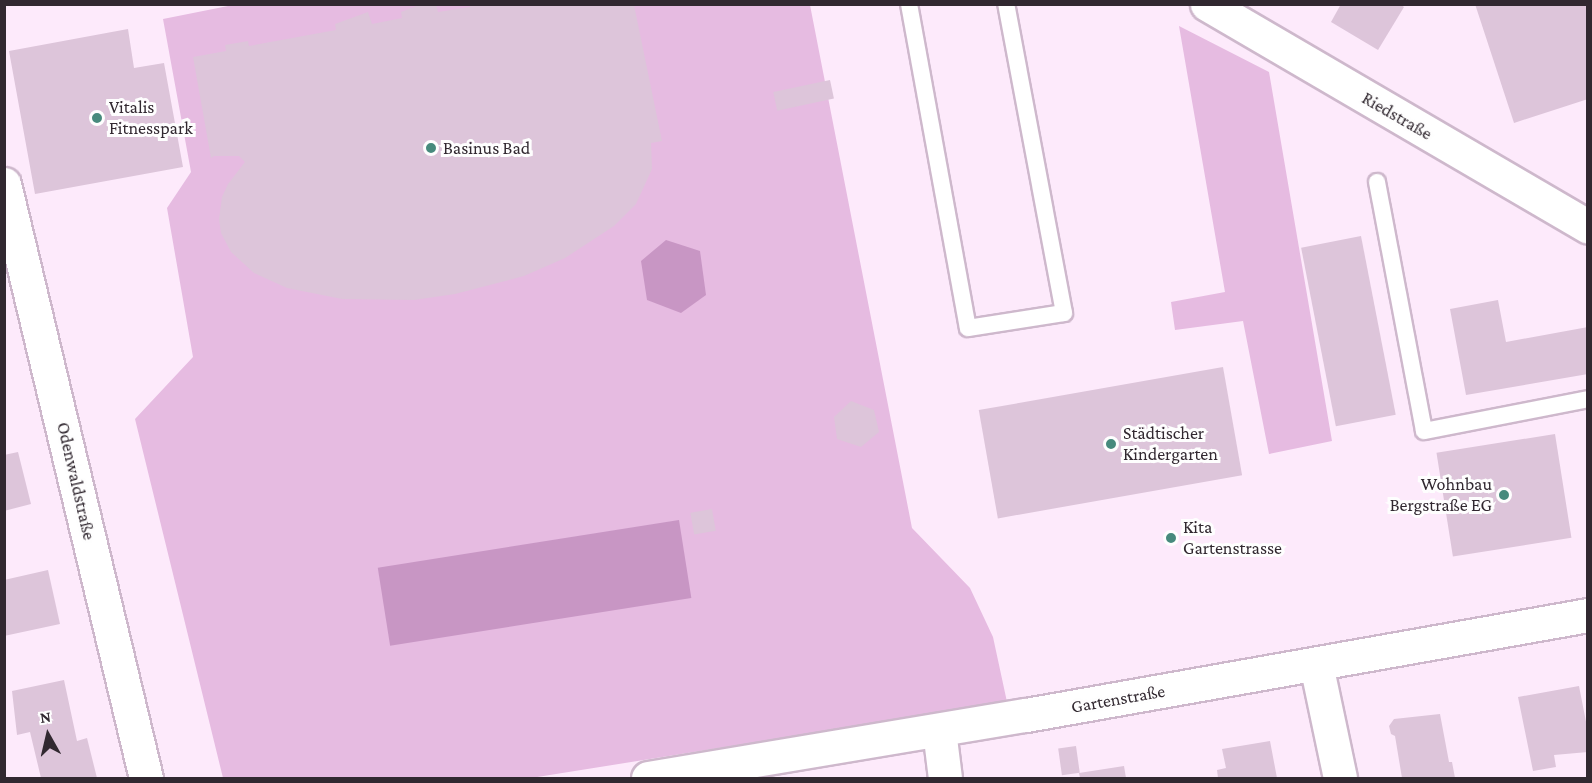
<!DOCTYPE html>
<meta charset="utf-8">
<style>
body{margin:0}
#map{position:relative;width:1592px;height:783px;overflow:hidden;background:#fdeafb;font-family:"Crimson Pro",serif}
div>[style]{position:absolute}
.green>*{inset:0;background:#e6bbe1}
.water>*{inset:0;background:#c896c4;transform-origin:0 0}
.building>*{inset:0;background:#ddc5da;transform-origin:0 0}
.roads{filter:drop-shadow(2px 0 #ceb8cc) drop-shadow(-2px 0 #ceb8cc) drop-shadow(0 2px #ceb8cc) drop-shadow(0 -2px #ceb8cc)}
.service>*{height:16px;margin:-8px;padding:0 8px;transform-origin:8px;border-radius:8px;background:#fff}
.minor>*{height:33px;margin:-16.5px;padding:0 16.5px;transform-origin:16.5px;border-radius:16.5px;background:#fff}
.dots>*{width:16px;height:16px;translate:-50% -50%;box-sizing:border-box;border:3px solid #fefefe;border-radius:50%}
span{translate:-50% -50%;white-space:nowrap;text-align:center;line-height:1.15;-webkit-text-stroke:6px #fefefe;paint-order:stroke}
.poi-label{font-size:18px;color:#312830}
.left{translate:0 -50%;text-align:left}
.right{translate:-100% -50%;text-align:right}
.street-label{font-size:18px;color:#312830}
.frame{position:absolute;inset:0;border:6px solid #312830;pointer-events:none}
.north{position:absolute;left:18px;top:705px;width:60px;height:60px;-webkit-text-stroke:4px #fefefe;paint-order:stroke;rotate:352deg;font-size:16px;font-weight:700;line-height:24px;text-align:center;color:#312830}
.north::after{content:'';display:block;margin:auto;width:21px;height:27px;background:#312830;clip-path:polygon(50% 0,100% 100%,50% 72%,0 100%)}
</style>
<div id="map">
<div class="green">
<i style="clip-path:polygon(238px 4px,810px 5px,912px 528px,970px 588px,993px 637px,1007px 702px,531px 778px,223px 778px,135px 419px,193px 357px,167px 208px,191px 172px,163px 19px)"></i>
<i style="clip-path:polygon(1179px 26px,1269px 72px,1332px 441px,1269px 454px,1243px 321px,1175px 330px,1171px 302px,1225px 292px)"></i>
</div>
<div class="water">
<i style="clip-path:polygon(666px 240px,700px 251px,706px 295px,681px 313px,647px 300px,641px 261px)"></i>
<i style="left:679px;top:520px;width:79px;height:305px;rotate:81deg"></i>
</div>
<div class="building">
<i style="clip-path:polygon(422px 4px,436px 4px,438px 12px,470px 7px,469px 5px,634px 5px,662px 141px,651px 143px,652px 169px,636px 204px,614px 226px,565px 258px,524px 276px,455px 294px,414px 300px,342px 299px,287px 288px,254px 273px,231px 252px,221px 233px,219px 219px,222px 197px,228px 184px,245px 162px,239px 156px,214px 156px,211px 158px,193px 57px,226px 51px,225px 45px,248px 41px,249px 46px,336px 30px,335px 24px,368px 12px,372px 24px,402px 18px,401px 12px)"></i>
<i style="clip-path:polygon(1341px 4px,1400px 4px,1404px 7px,1378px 50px,1331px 22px)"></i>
<i style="clip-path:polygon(1475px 4px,1588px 4px,1588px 99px,1514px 123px)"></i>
<i style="clip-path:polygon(128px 29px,134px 68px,164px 63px,183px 167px,35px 194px,9px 51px)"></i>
<i style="left:830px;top:80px;width:19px;height:58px;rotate:78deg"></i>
<i style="left:1361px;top:236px;width:182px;height:61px;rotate:79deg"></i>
<i style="clip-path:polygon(1498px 300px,1506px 342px,1588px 327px,1588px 374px,1466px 395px,1450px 309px)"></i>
<i style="left:1223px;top:367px;width:110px;height:248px;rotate:80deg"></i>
<i style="clip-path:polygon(851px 401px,874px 410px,879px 432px,861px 447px,837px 439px,834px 417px)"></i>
<i style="left:1555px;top:434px;width:105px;height:120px;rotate:81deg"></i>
<i style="clip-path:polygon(18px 452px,31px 504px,4px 511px,4px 455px)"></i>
<i style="left:712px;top:509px;width:22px;height:22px;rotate:80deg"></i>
<i style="clip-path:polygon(48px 570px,60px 624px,4px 636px,4px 580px)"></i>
<i style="clip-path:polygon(64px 680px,77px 741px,87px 738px,97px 778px,41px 778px,30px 732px,17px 735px,12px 691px)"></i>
<i style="clip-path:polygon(1579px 686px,1588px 732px,1588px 752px,1554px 755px,1556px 767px,1533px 771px,1518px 697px)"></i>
<i style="clip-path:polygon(1440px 714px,1449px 762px,1452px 762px,1455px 778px,1402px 778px,1395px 736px,1391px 734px,1389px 726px,1394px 719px)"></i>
<i style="clip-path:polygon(1270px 741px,1277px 778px,1218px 778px,1217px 770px,1226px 768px,1222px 749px)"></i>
<i style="left:1076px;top:746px;width:27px;height:18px;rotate:82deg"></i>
<i style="clip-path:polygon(1124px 766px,1126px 778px,1080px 778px,1079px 773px)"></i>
</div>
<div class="roads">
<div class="service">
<i style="left:909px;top:4px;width:329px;rotate:79.7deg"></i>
<i style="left:968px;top:328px;width:97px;rotate:-8.9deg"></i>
<i style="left:1064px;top:313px;width:314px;rotate:-100.6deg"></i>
<i style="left:1377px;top:182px;width:253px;rotate:79.3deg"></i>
<i style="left:1424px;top:431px;width:167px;rotate:-11deg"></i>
</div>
<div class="minor">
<i style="left:1207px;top:4px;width:441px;rotate:30.3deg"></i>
<i style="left:4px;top:184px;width:611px;rotate:76.56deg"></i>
<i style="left:1316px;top:664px;width:116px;rotate:78.1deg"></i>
<i style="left:939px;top:730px;width:48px;rotate:82.9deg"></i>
<i style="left:648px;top:778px;width:383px;rotate:-9.5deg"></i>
<i style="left:1026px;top:715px;width:571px;rotate:-10.09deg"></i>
</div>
</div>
<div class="dots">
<i style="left:97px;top:118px;background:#478a7d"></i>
<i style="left:431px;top:148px;background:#478a7d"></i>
<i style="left:1111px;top:444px;background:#478a7d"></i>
<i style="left:1504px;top:495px;background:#478a7d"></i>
<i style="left:1171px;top:538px;background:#478a7d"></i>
</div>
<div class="poi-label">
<span class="left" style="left:109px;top:118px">Vitalis<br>Fitnesspark</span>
<span class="left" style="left:443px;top:148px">Basinus Bad</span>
<span class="left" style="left:1123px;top:444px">Städtischer<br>Kindergarten</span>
<span class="right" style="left:1492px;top:495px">Wohnbau<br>Bergstraße EG</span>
<span class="left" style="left:1183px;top:538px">Kita<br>Gartenstrasse</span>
</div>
<div class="street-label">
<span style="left:1397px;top:116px;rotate:30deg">Riedstraße</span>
<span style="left:76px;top:481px;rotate:77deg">Odenwaldstraße</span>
<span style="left:1118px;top:699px;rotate:-10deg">Gartenstraße</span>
</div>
<div class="frame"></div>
<div class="north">N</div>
</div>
